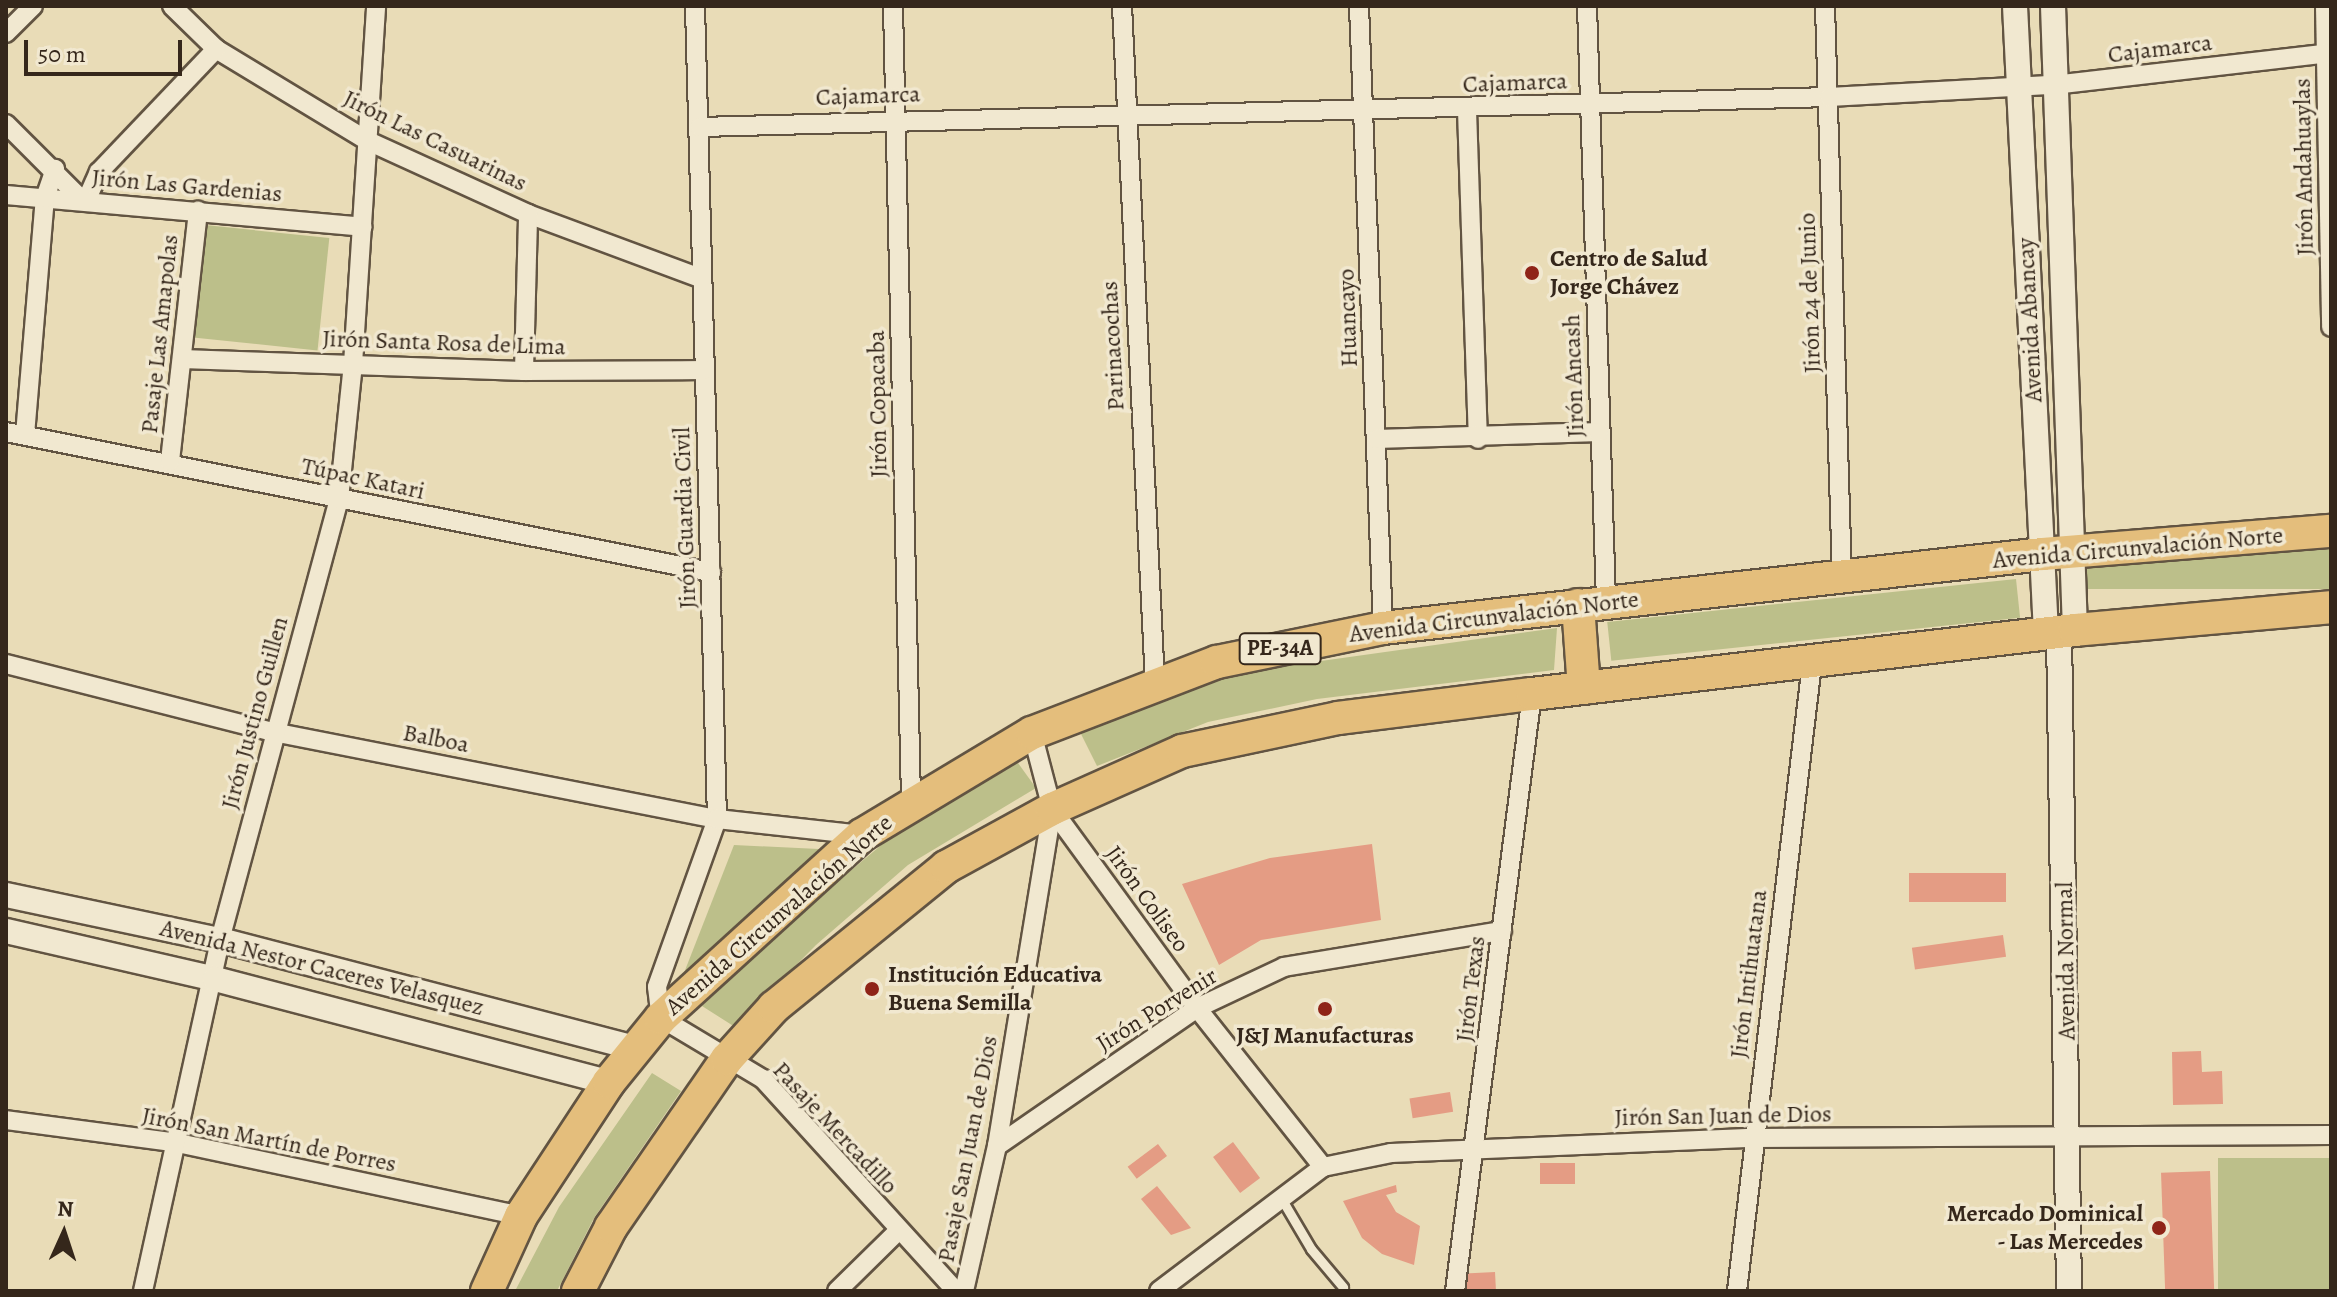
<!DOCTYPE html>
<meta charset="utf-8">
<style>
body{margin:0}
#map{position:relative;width:2337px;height:1297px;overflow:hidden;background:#e9dcb7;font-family:Alegreya,serif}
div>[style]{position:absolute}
.green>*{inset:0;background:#bcbf8a;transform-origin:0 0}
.building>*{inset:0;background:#e49c84;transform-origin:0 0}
.roads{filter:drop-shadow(2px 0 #625442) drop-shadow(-2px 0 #625442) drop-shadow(0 2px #625442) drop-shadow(0 -2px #625442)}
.lane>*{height:9px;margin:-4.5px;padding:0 4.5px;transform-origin:4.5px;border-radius:4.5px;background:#f1e8d0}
.street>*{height:18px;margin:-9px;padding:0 9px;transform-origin:9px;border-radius:9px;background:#f1e8d0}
.secondary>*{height:24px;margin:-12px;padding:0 12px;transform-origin:12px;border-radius:12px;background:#f1e8d0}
.highway>*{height:32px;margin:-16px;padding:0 16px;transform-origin:16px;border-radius:16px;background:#e4be7c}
.dots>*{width:22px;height:22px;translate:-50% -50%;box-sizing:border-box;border:4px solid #f1e8d0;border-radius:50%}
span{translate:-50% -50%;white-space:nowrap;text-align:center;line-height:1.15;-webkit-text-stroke:7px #f1e8d0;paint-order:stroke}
.shield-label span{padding:2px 6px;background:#f1e8d0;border:2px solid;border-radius:6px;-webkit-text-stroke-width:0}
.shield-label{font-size:22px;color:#35271b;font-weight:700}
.street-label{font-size:24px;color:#35271b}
.poi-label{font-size:24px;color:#35271b;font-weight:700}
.left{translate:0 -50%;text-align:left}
.right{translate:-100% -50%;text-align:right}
.frame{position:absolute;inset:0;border:8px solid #35271b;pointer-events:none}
.north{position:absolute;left:24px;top:1193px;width:80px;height:80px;-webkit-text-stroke:6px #f1e8d0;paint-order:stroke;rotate:3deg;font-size:22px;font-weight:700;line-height:32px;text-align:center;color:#35271b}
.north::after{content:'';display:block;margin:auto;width:28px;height:36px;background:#35271b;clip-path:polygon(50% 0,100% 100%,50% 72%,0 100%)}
.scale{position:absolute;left:24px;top:40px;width:158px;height:36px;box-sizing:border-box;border:4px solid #35271b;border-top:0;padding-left:10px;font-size:24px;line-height:28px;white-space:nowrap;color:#35271b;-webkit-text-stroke:6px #f1e8d0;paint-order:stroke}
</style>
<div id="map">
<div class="green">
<i style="left:205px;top:225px;width:125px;height:113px;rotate:6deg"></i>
<i style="left:2331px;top:547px;width:42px;height:249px;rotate:90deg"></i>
<i style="left:2016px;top:579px;width:39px;height:411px;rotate:84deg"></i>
<i style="clip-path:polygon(1557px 628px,1554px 670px,1317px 699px,1208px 722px,1097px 766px,1078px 728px,1185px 688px,1271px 668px)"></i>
<i style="clip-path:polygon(1013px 756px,1036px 788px,908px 865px,816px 945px,735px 1027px,702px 1006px,805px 909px,904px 826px)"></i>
<i style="clip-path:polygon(734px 845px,819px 849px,682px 978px)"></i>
<i style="clip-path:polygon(652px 1073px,681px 1091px,594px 1218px,557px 1291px,515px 1291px,559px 1207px)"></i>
<i style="left:2331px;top:1158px;width:133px;height:113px;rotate:90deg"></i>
</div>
<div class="building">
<i style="clip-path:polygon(1372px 844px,1381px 920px,1261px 940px,1219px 965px,1182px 884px,1270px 858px)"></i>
<i style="left:2006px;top:873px;width:29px;height:97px;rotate:90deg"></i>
<i style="left:2003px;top:935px;width:22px;height:92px;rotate:82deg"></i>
<i style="clip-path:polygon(2201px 1051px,2202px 1072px,2222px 1071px,2223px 1104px,2173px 1105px,2172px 1052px)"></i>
<i style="left:1450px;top:1092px;width:20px;height:41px;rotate:81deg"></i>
<i style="left:1233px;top:1142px;width:45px;height:25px;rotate:53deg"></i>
<i style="left:1158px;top:1144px;width:15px;height:38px;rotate:53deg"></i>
<i style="left:1540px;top:1163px;width:35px;height:21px"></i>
<i style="left:2210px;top:1171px;width:120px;height:49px;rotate:88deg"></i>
<i style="clip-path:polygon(1396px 1185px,1397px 1192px,1386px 1195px,1396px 1212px,1420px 1226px,1414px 1265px,1382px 1254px,1362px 1238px,1343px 1201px)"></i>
<i style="clip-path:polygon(1157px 1186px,1191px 1228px,1171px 1235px,1141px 1199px)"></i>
<i style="left:1495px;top:1272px;width:19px;height:30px;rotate:87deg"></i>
</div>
<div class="roads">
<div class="lane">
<i style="left:1281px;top:1198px;width:59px;rotate:59.5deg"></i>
<i style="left:1311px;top:1249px;width:50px;rotate:49.9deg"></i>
</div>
<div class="street">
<i style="left:172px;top:6px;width:62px;rotate:44.3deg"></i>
<i style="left:216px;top:49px;width:178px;rotate:31.2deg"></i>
<i style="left:368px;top:141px;width:176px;rotate:24.5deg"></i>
<i style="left:528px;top:214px;width:184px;rotate:20.4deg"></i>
<i style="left:695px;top:6px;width:813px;rotate:88.45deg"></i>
<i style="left:717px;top:819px;width:178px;rotate:109.7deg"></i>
<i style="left:657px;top:987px;width:31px;rotate:83deg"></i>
<i style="left:661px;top:1018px;width:119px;rotate:30.9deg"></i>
<i style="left:763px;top:1079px;width:287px;rotate:47.7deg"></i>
<i style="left:893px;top:6px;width:795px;rotate:88.7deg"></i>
<i style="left:1122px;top:6px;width:678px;rotate:87.21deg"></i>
<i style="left:1359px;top:6px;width:622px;rotate:87.79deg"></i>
<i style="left:1587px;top:6px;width:595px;rotate:88.17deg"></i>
<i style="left:1825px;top:6px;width:574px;rotate:88.3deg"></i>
<i style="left:2325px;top:6px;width:321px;rotate:88.9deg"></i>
<i style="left:6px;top:33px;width:38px;rotate:-45deg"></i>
<i style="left:1467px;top:110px;width:329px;rotate:88.1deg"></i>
<i style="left:6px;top:124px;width:107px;rotate:45deg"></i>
<i style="left:700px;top:127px;width:1129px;rotate:-1.52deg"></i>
<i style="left:1829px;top:97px;width:225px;rotate:-3.1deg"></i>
<i style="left:2054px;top:85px;width:279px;rotate:-6.6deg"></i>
<i style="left:6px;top:195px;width:358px;rotate:5.1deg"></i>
<i style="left:86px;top:201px;width:32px;rotate:-66deg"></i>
<i style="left:99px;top:172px;width:170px;rotate:-46.4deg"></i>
<i style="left:182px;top:359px;width:342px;rotate:2deg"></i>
<i style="left:524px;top:371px;width:180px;rotate:-0.3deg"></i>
<i style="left:524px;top:371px;width:157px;rotate:-88.5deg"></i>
<i style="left:6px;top:432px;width:719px;rotate:11.23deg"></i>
<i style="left:25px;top:435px;width:238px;rotate:-85.2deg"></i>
<i style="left:45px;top:198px;width:31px;rotate:-71deg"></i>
<i style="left:1377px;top:439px;width:222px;rotate:-1.8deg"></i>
<i style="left:170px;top:461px;width:252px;rotate:-83.6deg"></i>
<i style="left:6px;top:664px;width:276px;rotate:14.3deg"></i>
<i style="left:273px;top:732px;width:452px;rotate:11.1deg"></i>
<i style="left:717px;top:819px;width:146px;rotate:6.3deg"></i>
<i style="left:1052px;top:809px;width:246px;rotate:53.9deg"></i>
<i style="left:1197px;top:1008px;width:203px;rotate:51.6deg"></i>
<i style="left:6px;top:1120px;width:174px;rotate:7.6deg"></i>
<i style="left:178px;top:1143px;width:351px;rotate:12deg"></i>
<i style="left:997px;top:1146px;width:243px;rotate:-34.6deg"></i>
<i style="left:1197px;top:1008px;width:96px;rotate:-25.2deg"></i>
<i style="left:1284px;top:967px;width:221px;rotate:-9.4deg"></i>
<i style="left:143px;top:1291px;width:359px;rotate:-77.6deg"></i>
<i style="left:220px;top:940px;width:457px;rotate:-74.9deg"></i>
<i style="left:339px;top:499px;width:136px;rotate:-84.1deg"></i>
<i style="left:353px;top:364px;width:359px;rotate:-86.3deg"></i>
<i style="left:837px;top:1291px;width:84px;rotate:-44.5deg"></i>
<i style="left:964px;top:1291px;width:149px;rotate:-77.2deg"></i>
<i style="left:997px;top:1146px;width:341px;rotate:-80.7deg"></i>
<i style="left:1052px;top:809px;width:79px;rotate:-104.7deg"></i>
<i style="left:1159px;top:1291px;width:206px;rotate:-37.1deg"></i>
<i style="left:1323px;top:1167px;width:69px;rotate:-11.6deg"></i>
<i style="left:1391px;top:1153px;width:362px;rotate:-2.4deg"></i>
<i style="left:1753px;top:1138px;width:578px;rotate:-0.3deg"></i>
<i style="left:1455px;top:1291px;width:602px;rotate:-82.65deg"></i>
<i style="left:1737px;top:1291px;width:631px;rotate:-83.18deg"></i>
</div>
<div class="secondary">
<i style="left:2015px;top:6px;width:629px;rotate:87.17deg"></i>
<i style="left:2053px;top:6px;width:624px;rotate:87.98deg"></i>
<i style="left:2059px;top:632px;width:659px;rotate:89.13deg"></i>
<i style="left:6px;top:895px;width:219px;rotate:11.9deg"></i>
<i style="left:220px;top:940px;width:430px;rotate:14.6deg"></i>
<i style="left:6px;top:931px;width:214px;rotate:12.9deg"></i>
<i style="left:215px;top:979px;width:407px;rotate:14.7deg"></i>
</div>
<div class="highway">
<i style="left:1578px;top:605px;width:83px;rotate:85.9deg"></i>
<i style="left:487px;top:1291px;width:82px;rotate:-65.6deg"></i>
<i style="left:521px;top:1216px;width:160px;rotate:-56.7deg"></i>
<i style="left:609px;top:1082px;width:82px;rotate:-50.9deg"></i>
<i style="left:661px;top:1018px;width:272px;rotate:-42.3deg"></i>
<i style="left:862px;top:835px;width:198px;rotate:-31deg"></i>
<i style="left:1032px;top:733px;width:198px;rotate:-21deg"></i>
<i style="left:1217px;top:662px;width:169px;rotate:-11.6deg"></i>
<i style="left:1383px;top:628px;width:664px;rotate:-6.4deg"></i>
<i style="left:2043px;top:554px;width:289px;rotate:-4.6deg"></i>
<i style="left:578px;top:1291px;width:72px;rotate:-62.7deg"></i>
<i style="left:611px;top:1227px;width:204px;rotate:-55.4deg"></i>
<i style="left:727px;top:1059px;width:70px;rotate:-47.9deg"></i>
<i style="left:774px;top:1007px;width:222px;rotate:-39.1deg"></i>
<i style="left:946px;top:867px;width:121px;rotate:-28.7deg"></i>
<i style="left:1052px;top:809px;width:142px;rotate:-24deg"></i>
<i style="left:1182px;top:751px;width:159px;rotate:-11.9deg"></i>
<i style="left:1338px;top:718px;width:195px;rotate:-7.1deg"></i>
<i style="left:1532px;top:694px;width:547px;rotate:-6.72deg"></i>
<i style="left:2075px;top:630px;width:257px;rotate:-5.1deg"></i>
</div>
</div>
<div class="dots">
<i style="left:1532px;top:273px;background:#8f2418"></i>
<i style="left:872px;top:989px;background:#8f2418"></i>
<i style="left:1325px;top:1009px;background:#8f2418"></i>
<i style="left:2159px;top:1228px;background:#8f2418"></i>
</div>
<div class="shield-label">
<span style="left:1280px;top:649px">PE-34A</span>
</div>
<div class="street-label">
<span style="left:2160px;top:49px;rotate:-7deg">Cajamarca</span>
<span style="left:1515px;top:83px;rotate:-2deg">Cajamarca</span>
<span style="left:868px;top:96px;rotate:-2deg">Cajamarca</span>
<span style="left:435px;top:141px;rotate:26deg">Jirón Las Casuarinas</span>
<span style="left:2304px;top:167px;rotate:-91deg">Jirón Andahuaylas</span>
<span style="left:187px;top:186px;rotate:5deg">Jirón Las Gardenias</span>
<span style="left:1810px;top:293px;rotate:-92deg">Jirón 24 de Junio</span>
<span style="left:1348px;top:318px;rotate:-92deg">Huancayo</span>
<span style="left:2030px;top:320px;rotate:-93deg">Avenida Abancay</span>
<span style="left:160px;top:334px;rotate:-84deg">Pasaje Las Amapolas</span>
<span style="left:444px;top:343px;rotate:2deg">Jirón Santa Rosa de Lima</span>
<span style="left:1113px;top:346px;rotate:-93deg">Parinacochas</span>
<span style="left:1574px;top:376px;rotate:-92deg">Jirón Ancash</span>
<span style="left:878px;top:404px;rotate:-91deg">Jirón Copacaba</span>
<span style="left:363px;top:479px;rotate:12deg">Túpac Katari</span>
<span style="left:685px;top:518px;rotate:-92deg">Jirón Guardia Civil</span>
<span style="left:2138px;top:548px;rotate:-5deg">Avenida Circunvalación Norte</span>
<span style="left:1494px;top:617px;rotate:-7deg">Avenida Circunvalación Norte</span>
<span style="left:255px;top:713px;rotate:-75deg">Jirón Justino Guillen</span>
<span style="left:436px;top:739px;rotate:11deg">Balboa</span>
<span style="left:1147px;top:899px;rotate:54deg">Jirón Coliseo</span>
<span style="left:779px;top:915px;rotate:-41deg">Avenida Circunvalación Norte</span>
<span style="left:2066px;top:961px;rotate:-91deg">Avenida Normal</span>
<span style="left:322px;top:968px;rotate:14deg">Avenida Nestor Caceres Velasquez</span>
<span style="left:1749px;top:974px;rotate:-83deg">Jirón Intihuatana</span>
<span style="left:1471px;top:989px;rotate:-83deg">Jirón Texas</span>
<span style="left:1157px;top:1010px;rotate:-32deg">Jirón Porvenir</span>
<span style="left:1723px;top:1116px;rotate:-1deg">Jirón San Juan de Dios</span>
<span style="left:835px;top:1128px;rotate:47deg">Pasaje Mercadillo</span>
<span style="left:269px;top:1140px;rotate:11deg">Jirón San Martín de Porres</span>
<span style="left:968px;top:1149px;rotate:-79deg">Pasaje San Juan de Dios</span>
</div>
<div class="poi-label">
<span class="left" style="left:1550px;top:273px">Centro de Salud<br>Jorge Chávez</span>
<span class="left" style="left:888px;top:989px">Institución Educativa<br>Buena Semilla</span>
<span style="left:1325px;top:1036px">J&amp;J Manufacturas</span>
<span class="right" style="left:2143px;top:1228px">Mercado Dominical<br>- Las Mercedes</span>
</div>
<div class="frame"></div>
<div class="north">N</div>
<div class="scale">50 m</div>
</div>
